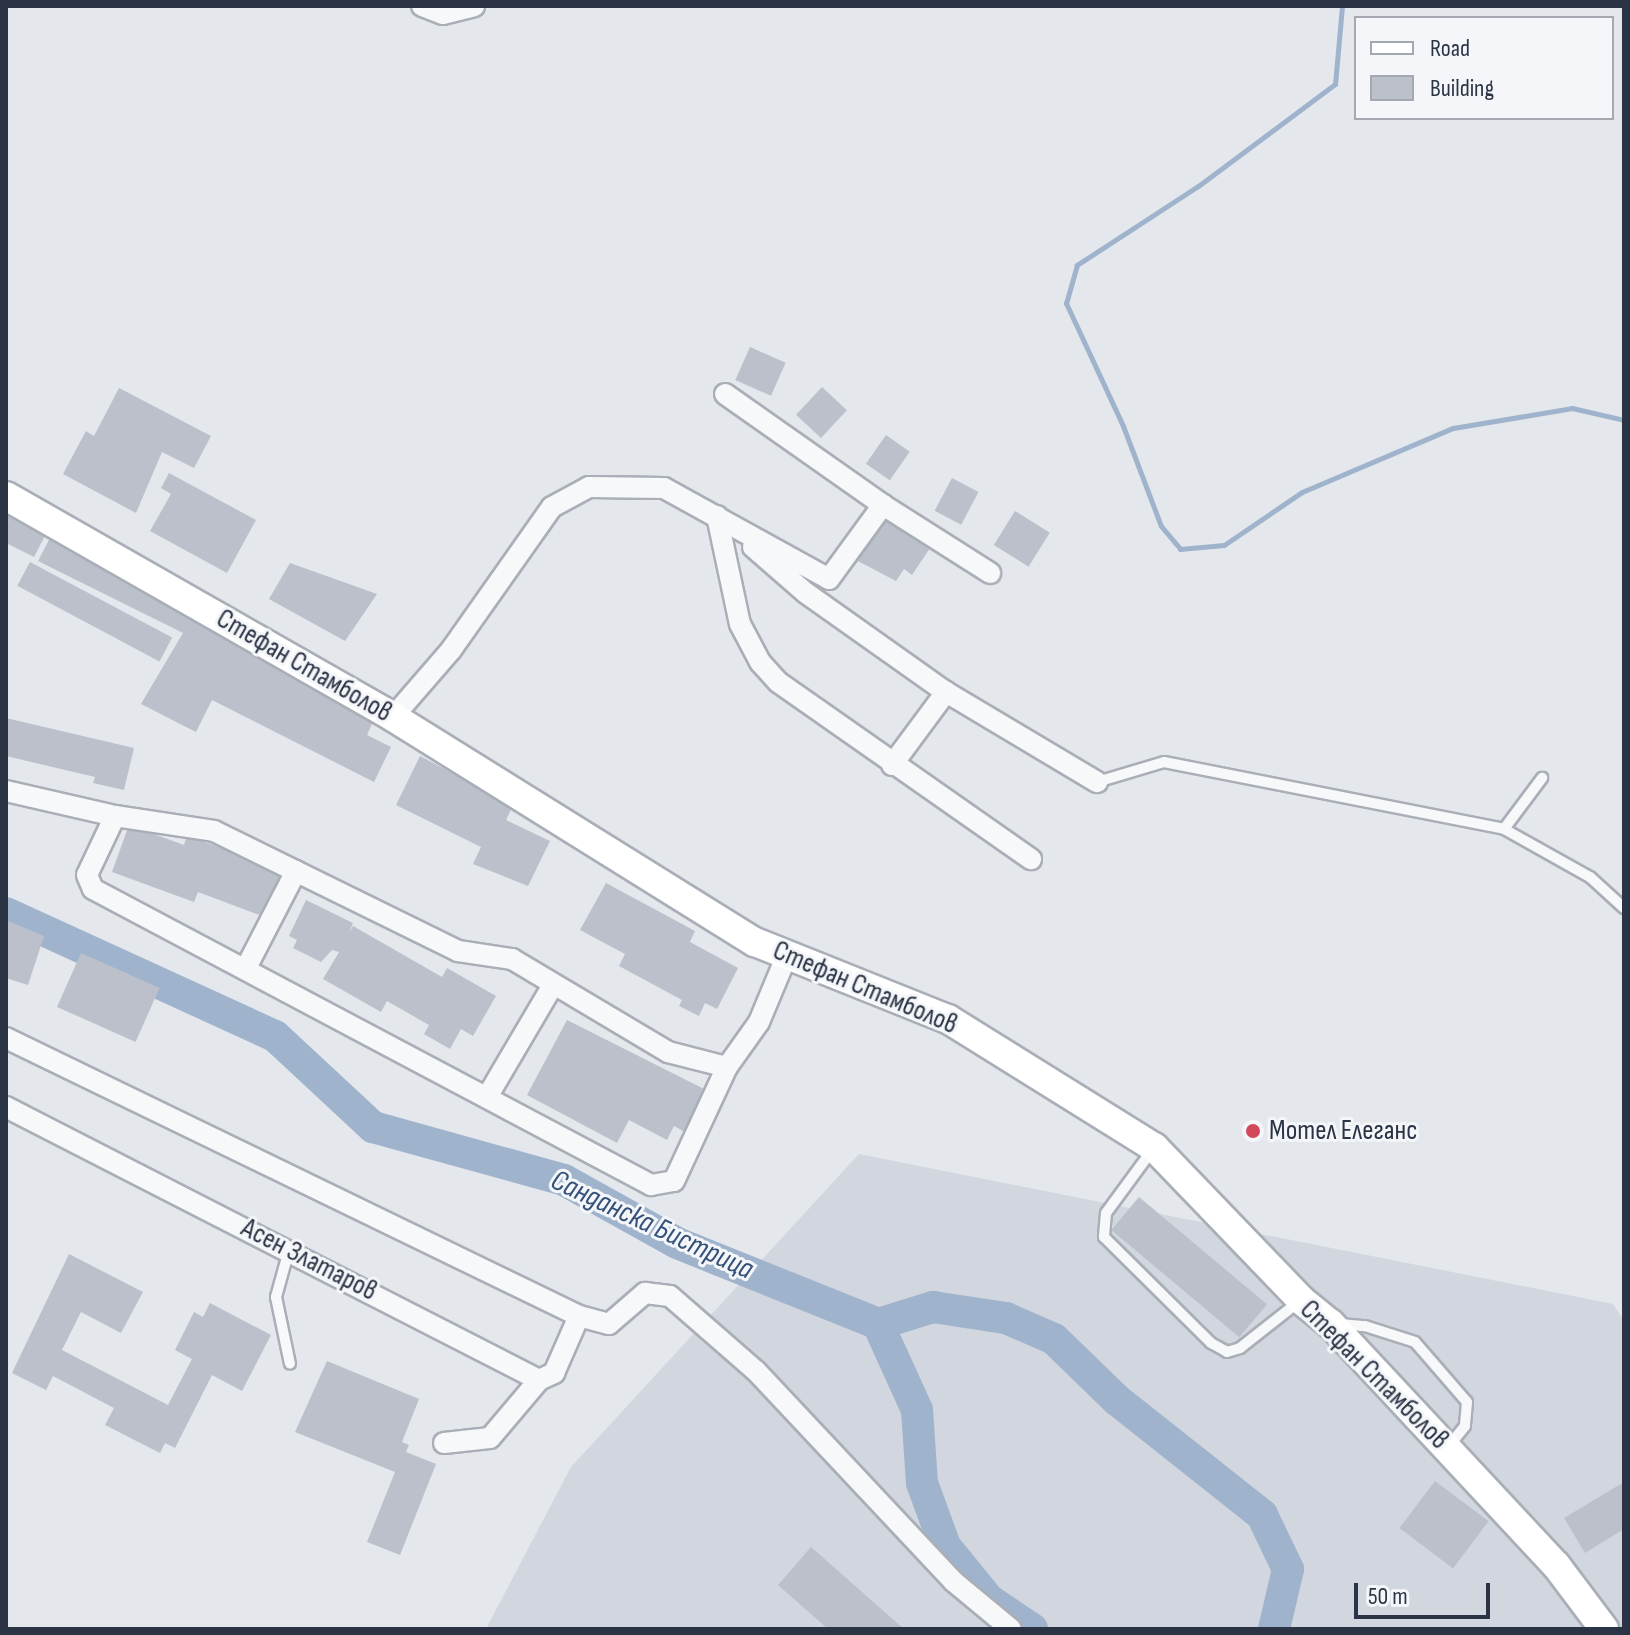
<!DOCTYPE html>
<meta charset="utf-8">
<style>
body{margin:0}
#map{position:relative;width:1630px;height:1635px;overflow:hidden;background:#e4e7ec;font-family:"Sofia Sans Condensed",sans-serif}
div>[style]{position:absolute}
.built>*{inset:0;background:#d2d6de}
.stream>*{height:5px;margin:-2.5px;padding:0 2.5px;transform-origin:2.5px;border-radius:2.5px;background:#9fb4cc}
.river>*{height:32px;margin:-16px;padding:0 16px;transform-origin:16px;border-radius:16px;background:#9fb4cc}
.building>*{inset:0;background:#bbc0ca;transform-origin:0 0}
.roads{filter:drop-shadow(2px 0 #a9aeb7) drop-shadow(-2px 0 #a9aeb7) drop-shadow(0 2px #a9aeb7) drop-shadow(0 -2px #a9aeb7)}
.lane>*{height:10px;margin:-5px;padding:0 5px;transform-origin:5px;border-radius:5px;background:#f7f8fa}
.street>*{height:20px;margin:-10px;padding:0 10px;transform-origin:10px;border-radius:10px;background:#f7f8fa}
.secondary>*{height:28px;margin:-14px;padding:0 14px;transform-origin:14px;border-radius:14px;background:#fff}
.dots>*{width:22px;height:22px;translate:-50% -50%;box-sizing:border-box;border:4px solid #f4f6f9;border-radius:50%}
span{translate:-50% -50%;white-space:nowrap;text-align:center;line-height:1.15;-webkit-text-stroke:6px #f4f6f9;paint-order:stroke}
.street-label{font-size:28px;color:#2b3445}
.poi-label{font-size:28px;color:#2b3445}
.left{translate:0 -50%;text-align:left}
.water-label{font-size:30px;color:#34527a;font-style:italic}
.frame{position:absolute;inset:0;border:8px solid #2b3445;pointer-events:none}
.legend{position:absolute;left:1354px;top:16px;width:260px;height:104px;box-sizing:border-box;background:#f4f6f9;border:2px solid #a4a8b1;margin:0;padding:10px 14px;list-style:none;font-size:24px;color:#2b3445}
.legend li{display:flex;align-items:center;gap:16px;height:40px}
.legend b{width:40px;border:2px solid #a4a8b1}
.scale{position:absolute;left:1354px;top:1583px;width:136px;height:36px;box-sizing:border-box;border:4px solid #2b3445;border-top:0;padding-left:10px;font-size:24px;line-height:28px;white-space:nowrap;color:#2b3445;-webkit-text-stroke:6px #f4f6f9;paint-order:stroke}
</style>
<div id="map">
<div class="built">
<i style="clip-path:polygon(859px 1154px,1613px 1304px,1624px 1321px,1624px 1629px,486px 1629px,571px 1467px)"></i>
</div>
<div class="stream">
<i style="left:1342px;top:6px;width:78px;rotate:95.1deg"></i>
<i style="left:1335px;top:84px;width:171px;rotate:143.3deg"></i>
<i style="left:1198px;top:186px;width:145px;rotate:146.9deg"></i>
<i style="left:1077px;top:265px;width:40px;rotate:106deg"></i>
<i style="left:1066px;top:303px;width:136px;rotate:65.1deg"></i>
<i style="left:1123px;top:426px;width:107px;rotate:69.2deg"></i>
<i style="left:1161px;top:526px;width:30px;rotate:50deg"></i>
<i style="left:1180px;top:549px;width:44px;rotate:-5.2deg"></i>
<i style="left:1224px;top:545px;width:94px;rotate:-34.2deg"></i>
<i style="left:1302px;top:492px;width:164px;rotate:-23deg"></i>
<i style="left:1453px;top:428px;width:121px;rotate:-9.5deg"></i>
<i style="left:1572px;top:408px;width:53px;rotate:13deg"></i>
</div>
<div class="river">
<i style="left:6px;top:913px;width:296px;rotate:24.6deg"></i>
<i style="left:275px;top:1036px;width:134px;rotate:42.9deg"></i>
<i style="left:373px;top:1127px;width:198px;rotate:15.5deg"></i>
<i style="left:564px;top:1180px;width:129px;rotate:29.1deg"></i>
<i style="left:677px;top:1243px;width:217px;rotate:21.9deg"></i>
<i style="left:878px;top:1324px;width:58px;rotate:-17.2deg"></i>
<i style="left:933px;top:1307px;width:74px;rotate:8.6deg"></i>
<i style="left:1006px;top:1318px;width:52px;rotate:23.6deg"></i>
<i style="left:1054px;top:1339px;width:88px;rotate:44.1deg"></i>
<i style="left:1117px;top:1400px;width:185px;rotate:38.4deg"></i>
<i style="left:1262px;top:1515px;width:60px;rotate:64.3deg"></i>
<i style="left:1288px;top:1569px;width:62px;rotate:103.1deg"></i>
<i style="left:878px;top:1324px;width:94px;rotate:65.6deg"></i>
<i style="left:917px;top:1410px;width:73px;rotate:86.1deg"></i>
<i style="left:922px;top:1483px;width:67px;rotate:69.9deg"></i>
<i style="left:945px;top:1546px;width:70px;rotate:50.8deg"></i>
<i style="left:989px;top:1600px;width:52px;rotate:34deg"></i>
</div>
<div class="building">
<i style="left:750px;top:347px;width:39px;height:36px;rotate:24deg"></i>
<i style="left:822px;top:387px;width:34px;height:38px;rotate:43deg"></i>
<i style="clip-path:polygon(119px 388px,211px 436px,194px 468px,162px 452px,136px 513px,63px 474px,86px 431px,94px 436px)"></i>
<i style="left:886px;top:435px;width:29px;height:35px;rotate:35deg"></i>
<i style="clip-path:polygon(169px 473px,256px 520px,227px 573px,150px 531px,171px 494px,161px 488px)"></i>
<i style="left:952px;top:478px;width:30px;height:37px;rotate:28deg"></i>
<i style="clip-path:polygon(6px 503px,50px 526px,34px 557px,6px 543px)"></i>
<i style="left:1015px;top:511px;width:41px;height:40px;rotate:32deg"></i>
<i style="clip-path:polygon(885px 512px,922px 536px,919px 541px,930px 548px,912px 575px,904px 569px,896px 581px,854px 559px)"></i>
<i style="clip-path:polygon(51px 536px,375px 717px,367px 735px,391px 747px,374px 782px,212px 700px,196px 732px,141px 704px,183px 633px,38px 561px)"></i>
<i style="left:30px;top:562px;width:161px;height:27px;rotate:28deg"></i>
<i style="clip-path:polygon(290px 563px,377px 594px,345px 641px,269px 599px)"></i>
<i style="clip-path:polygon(6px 718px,134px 748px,124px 790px,93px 783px,95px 777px,6px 756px)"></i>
<i style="clip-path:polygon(420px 756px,513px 805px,506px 820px,550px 841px,528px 886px,473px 864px,481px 847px,396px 805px)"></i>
<i style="clip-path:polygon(129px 825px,184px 845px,187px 835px,283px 872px,265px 917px,198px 892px,194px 902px,112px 872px)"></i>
<i style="clip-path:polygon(606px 883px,695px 931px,690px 942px,738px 968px,717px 1009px,705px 1003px,699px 1016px,679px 1006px,682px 1000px,619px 966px,625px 954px,580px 930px)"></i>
<i style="clip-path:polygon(306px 900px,353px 923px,349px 933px,353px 926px,442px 977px,447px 968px,496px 996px,473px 1036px,461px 1029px,450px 1049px,424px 1034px,429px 1025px,387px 1001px,381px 1012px,323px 979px,339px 952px,332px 950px,321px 962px,293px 948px,297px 940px,289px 936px)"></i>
<i style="clip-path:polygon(6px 920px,44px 936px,28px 985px,6px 978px)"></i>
<i style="left:81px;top:953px;width:86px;height:59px;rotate:24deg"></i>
<i style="clip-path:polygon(567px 1020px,714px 1094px,692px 1136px,674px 1126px,667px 1140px,629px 1120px,617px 1143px,527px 1095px)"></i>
<i style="left:1139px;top:1197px;width:167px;height:43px;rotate:40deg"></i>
<i style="clip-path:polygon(69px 1254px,143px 1292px,121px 1333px,81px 1312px,62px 1350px,168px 1405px,192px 1359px,175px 1350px,194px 1312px,203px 1317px,210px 1303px,271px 1335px,242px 1391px,212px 1375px,175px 1448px,165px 1443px,160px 1453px,105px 1425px,114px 1408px,53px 1376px,46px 1390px,12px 1373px)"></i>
<i style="clip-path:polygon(327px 1361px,419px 1399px,402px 1442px,409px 1445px,406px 1452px,436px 1464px,400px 1555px,367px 1542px,395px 1472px,295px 1432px)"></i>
<i style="left:1435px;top:1481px;width:67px;height:59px;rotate:37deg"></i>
<i style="clip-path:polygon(1624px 1482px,1624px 1529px,1585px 1553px,1564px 1518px)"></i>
<i style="clip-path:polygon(811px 1547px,904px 1629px,828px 1629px,778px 1585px)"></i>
</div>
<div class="roads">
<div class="lane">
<i style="left:1097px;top:782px;width:70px;rotate:-16.6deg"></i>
<i style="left:1164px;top:762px;width:347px;rotate:11.1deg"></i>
<i style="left:1504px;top:829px;width:64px;rotate:-53.3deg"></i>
<i style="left:1504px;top:829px;width:98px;rotate:29.2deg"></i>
<i style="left:1590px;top:877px;width:46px;rotate:42.4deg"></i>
<i style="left:1153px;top:1149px;width:79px;rotate:126.3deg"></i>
<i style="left:1106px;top:1213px;width:24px;rotate:95deg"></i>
<i style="left:1104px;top:1237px;width:151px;rotate:44.7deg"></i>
<i style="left:1211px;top:1343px;width:18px;rotate:29deg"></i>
<i style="left:1227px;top:1352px;width:14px;rotate:-17deg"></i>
<i style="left:1240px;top:1348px;width:78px;rotate:-38.2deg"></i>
<i style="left:289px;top:1250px;width:49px;rotate:105.5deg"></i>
<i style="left:276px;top:1297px;width:68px;rotate:78.2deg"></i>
<i style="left:1340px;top:1324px;width:25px;rotate:5deg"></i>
<i style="left:1365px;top:1326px;width:52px;rotate:17.7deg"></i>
<i style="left:1415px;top:1342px;width:79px;rotate:49.1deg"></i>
<i style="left:1467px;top:1402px;width:24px;rotate:95deg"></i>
<i style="left:1465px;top:1426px;width:27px;rotate:129deg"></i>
</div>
<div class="street">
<i style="left:422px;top:6px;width:22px;rotate:21deg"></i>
<i style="left:443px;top:14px;width:32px;rotate:-14deg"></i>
<i style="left:883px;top:505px;width:127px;rotate:32.4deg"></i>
<i style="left:717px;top:516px;width:110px;rotate:78deg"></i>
<i style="left:740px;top:624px;width:43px;rotate:62.2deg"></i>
<i style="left:760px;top:662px;width:27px;rotate:48deg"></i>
<i style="left:778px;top:682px;width:309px;rotate:35deg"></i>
<i style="left:753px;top:547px;width:70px;rotate:41deg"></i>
<i style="left:806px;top:593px;width:171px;rotate:35.3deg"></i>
<i style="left:393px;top:717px;width:89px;rotate:-49.1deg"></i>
<i style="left:451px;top:650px;width:175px;rotate:-54.8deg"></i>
<i style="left:552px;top:507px;width:42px;rotate:-28.4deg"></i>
<i style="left:589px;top:487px;width:75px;rotate:0.8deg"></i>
<i style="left:664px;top:488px;width:188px;rotate:28.9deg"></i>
<i style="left:829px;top:579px;width:92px;rotate:-53.9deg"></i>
<i style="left:883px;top:505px;width:193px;rotate:-144.9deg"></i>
<i style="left:892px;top:765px;width:91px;rotate:-53.5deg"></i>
<i style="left:946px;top:692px;width:176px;rotate:30.8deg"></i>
<i style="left:6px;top:791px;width:112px;rotate:12.9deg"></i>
<i style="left:115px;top:816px;width:100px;rotate:8.6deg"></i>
<i style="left:214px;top:831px;width:272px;rotate:26.2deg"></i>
<i style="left:458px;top:951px;width:55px;rotate:8.4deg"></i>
<i style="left:512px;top:959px;width:182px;rotate:30.8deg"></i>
<i style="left:668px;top:1052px;width:61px;rotate:14.3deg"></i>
<i style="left:727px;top:1067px;width:55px;rotate:-54.6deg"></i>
<i style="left:759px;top:1022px;width:73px;rotate:-67.3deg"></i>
<i style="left:115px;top:816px;width:65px;rotate:115.4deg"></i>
<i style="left:87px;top:875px;width:15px;rotate:67deg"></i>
<i style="left:93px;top:889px;width:632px;rotate:27.94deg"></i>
<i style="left:651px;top:1185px;width:23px;rotate:-10deg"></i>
<i style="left:674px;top:1181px;width:126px;rotate:-65.1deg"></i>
<i style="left:246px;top:968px;width:109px;rotate:-62.7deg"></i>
<i style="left:6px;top:1038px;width:637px;rotate:25.88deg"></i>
<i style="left:487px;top:1097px;width:130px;rotate:-59.5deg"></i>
<i style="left:6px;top:1107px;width:599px;rotate:27.12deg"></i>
<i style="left:539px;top:1380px;width:17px;rotate:-25deg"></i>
<i style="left:554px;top:1373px;width:62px;rotate:-66.3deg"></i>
<i style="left:579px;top:1316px;width:31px;rotate:15deg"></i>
<i style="left:609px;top:1324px;width:48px;rotate:-40.7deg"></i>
<i style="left:645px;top:1293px;width:25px;rotate:7deg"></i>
<i style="left:670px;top:1296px;width:114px;rotate:41.1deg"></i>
<i style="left:756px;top:1371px;width:288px;rotate:46.8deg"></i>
<i style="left:953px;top:1581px;width:75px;rotate:39.6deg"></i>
<i style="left:444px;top:1443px;width:46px;rotate:-6.2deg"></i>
<i style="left:490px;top:1438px;width:76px;rotate:-49.8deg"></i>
</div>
<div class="secondary">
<i style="left:6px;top:496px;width:446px;rotate:29.7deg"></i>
<i style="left:393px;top:717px;width:426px;rotate:31.9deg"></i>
<i style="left:755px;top:942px;width:208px;rotate:21.8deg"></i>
<i style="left:948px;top:1019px;width:243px;rotate:31.9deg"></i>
<i style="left:1154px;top:1147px;width:212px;rotate:46.1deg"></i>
<i style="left:1301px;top:1300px;width:38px;rotate:39deg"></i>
<i style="left:1331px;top:1324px;width:330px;rotate:47deg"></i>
<i style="left:1556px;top:1565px;width:80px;rotate:53.1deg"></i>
</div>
</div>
<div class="dots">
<i style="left:1253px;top:1131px;background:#d1495b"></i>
</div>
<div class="street-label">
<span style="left:304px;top:666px;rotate:30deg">Стефан Стамболов</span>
<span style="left:865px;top:988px;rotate:23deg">Стефан Стамболов</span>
<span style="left:309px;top:1260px;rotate:27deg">Асен Златаров</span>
<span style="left:1374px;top:1375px;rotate:45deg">Стефан Стамболов</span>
</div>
<div class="poi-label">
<span class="left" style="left:1269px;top:1131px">Мотел Елеганс</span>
</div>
<div class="water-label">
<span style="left:652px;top:1225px;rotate:25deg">Санданска Бистрица</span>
</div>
<div class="frame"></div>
<ul class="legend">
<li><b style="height:10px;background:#fff"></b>Road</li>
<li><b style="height:22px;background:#bbc0ca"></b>Building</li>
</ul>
<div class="scale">50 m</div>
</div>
